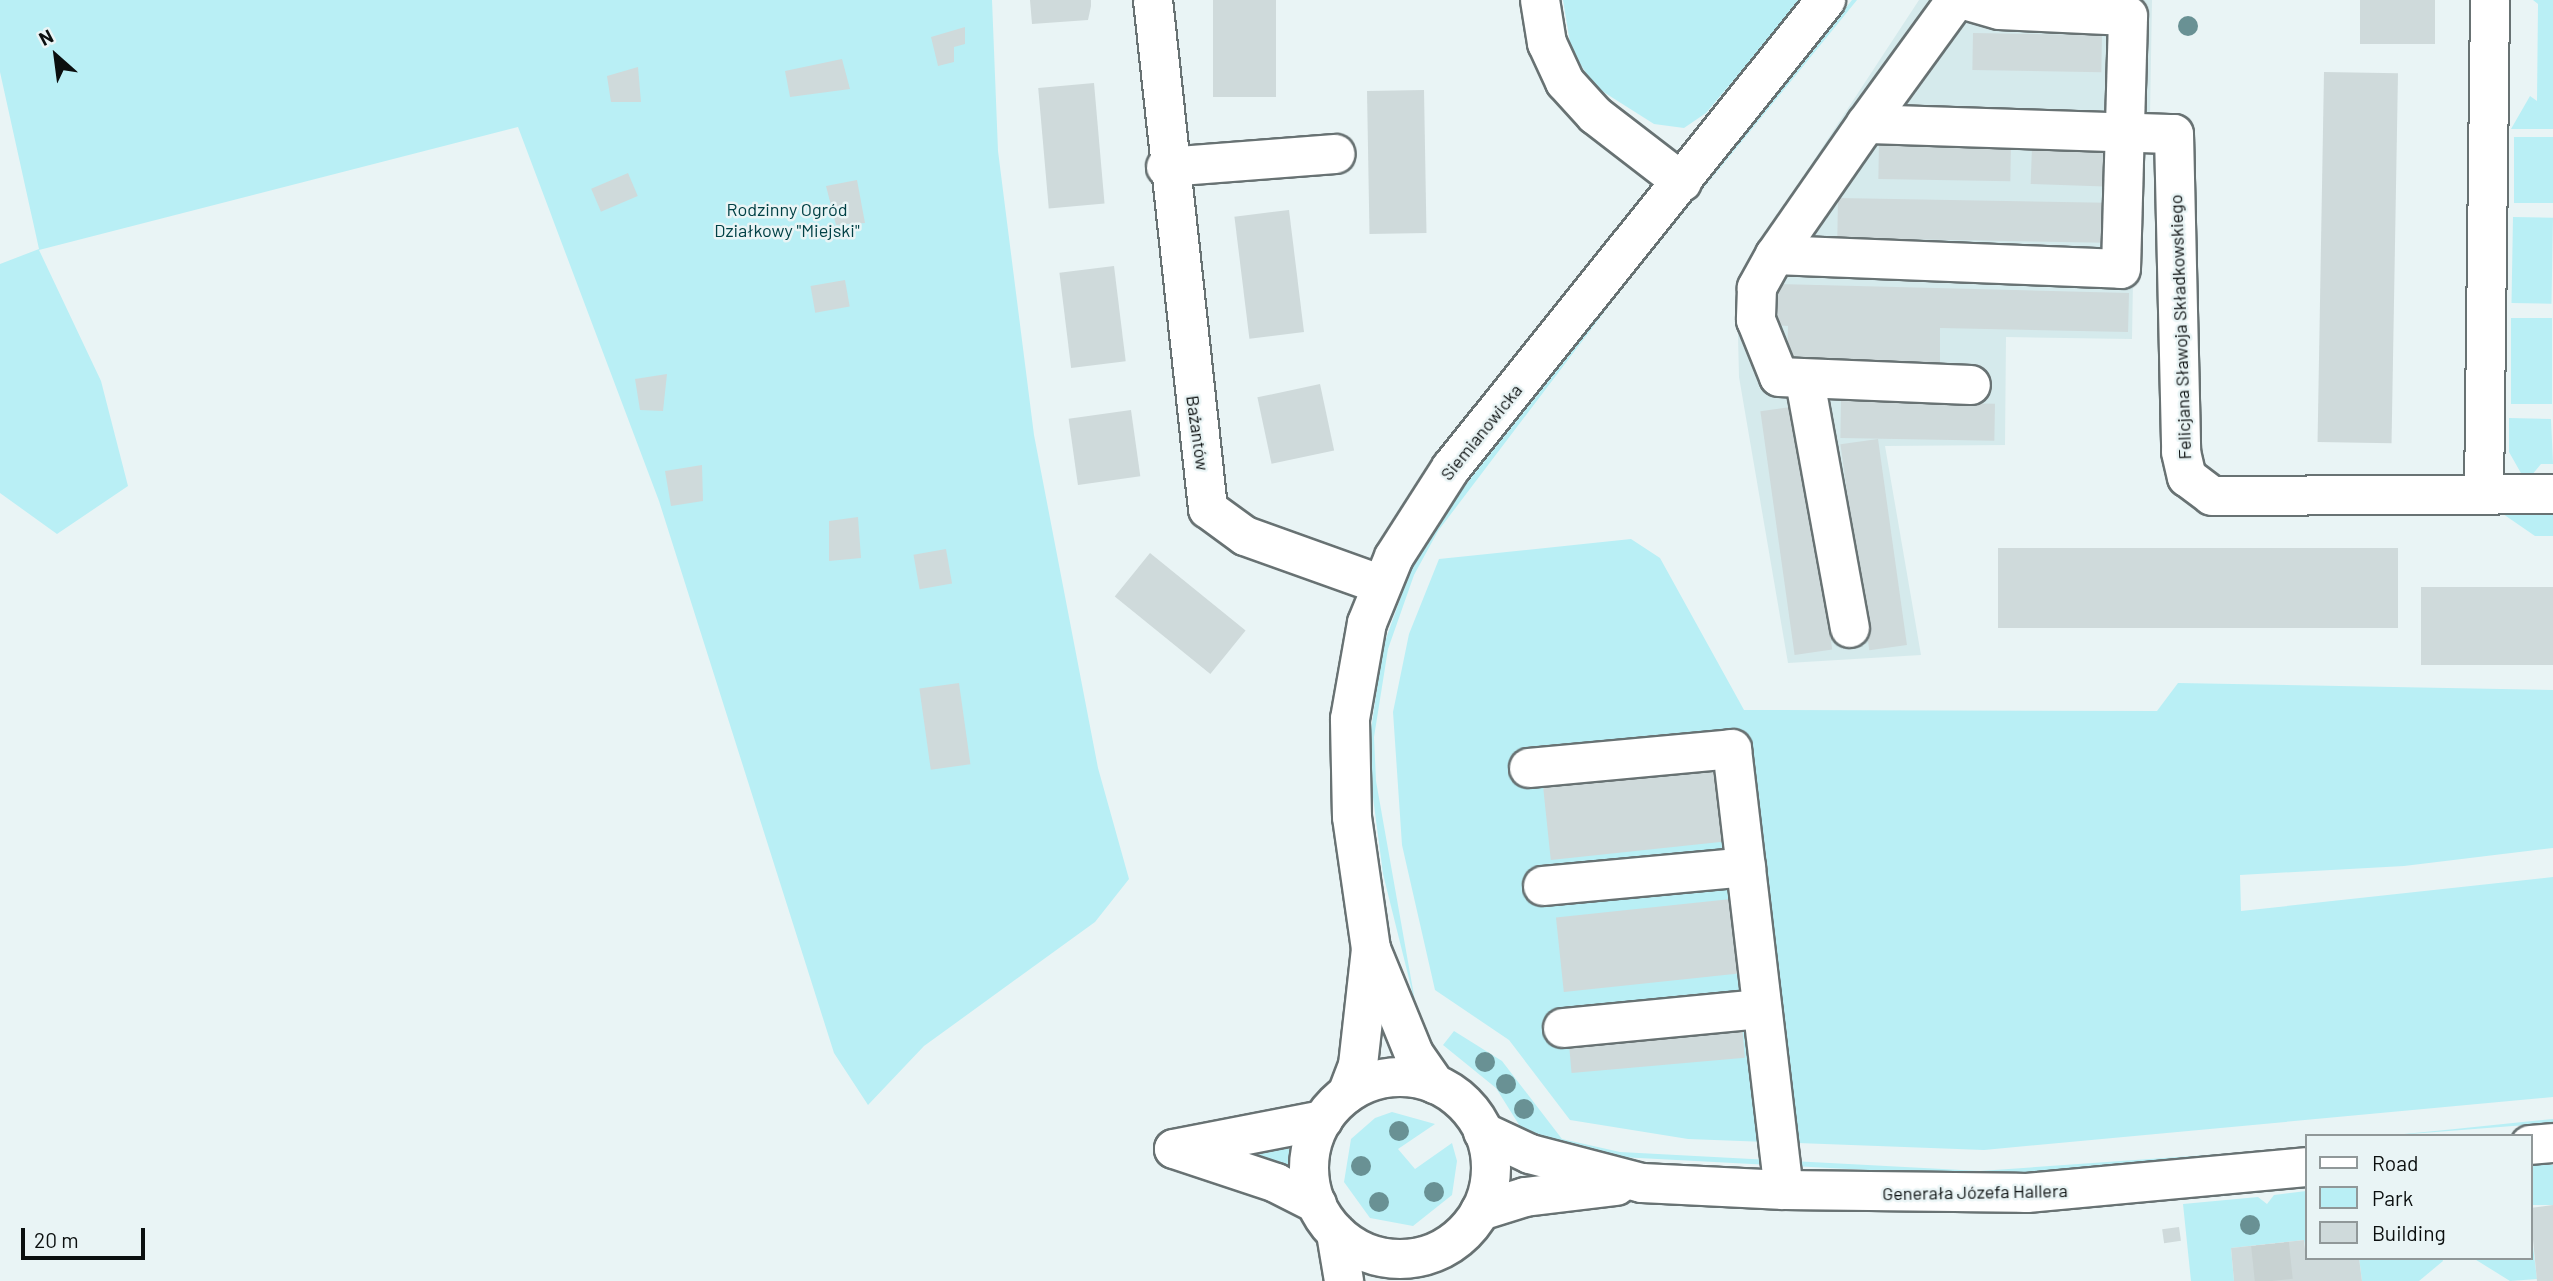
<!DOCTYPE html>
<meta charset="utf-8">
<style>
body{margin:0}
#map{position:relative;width:2553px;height:1281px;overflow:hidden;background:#e9f4f5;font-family:Barlow,sans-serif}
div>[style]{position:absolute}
.built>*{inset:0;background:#d5eaec}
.green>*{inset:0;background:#b9eff5;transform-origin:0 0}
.building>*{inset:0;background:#cfdadb;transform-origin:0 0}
.minor-tunnel>*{height:38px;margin-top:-19px;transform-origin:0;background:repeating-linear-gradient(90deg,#c8d2d2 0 38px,transparent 0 57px)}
.roads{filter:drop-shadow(2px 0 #687273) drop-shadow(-2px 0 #687273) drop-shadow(0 2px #687273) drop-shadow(0 -2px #687273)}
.minor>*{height:38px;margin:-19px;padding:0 19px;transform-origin:19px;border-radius:19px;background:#fff}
.minor>.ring{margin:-19px;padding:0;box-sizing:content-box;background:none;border:38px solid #fff;border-radius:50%}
.trees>*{width:20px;height:20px;margin:-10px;border-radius:50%;background:#699194}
span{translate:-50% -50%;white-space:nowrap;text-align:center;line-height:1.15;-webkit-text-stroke:5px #e9f4f5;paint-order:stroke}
.park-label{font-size:18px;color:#004045}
.street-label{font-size:18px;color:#0b0f0f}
.legend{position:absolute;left:2305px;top:1134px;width:228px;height:126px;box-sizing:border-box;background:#e9f4f5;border:2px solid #909899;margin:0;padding:9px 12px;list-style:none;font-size:21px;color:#0b0f0f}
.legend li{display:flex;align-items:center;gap:14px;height:35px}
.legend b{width:35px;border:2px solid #909899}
.north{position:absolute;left:21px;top:21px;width:70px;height:70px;-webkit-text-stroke:5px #e9f4f5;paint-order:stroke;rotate:332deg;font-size:19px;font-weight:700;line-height:28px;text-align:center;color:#0b0f0f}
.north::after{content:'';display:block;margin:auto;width:24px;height:32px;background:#0b0f0f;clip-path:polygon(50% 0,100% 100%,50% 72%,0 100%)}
.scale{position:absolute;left:21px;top:1228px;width:124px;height:32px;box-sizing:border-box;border:4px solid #0b0f0f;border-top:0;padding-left:9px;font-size:21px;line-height:24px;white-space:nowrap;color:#0b0f0f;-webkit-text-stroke:5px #e9f4f5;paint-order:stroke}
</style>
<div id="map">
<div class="built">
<i style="clip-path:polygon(1919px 0,2152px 0,2150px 117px,2134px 223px,2132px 339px,2006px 337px,2005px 445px,1885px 446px,1921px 655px,1788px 663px,1739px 377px,1737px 294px,1778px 215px)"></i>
</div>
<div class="green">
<i style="clip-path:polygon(0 0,992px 0,998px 151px,1034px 435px,1098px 768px,1129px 879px,1095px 922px,924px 1046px,868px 1105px,834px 1053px,659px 501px,518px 127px,39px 250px,101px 381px,128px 486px,57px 534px,0 493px,0 264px,39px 249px,0 72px)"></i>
<i style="clip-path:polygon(1563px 0,1801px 0,1706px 113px,1684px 128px,1654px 124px,1594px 86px,1571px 49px)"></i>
<i style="clip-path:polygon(1852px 0,1857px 0,1638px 269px,1702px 190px)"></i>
<i style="clip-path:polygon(2533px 0,2553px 0,2553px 129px,2511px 129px,2530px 96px,2537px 101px,2538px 4px)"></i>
<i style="left:2514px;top:137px;width:39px;height:66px"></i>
<i style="left:2513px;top:217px;width:40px;height:86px;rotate:1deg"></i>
<i style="clip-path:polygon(1621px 290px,1438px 531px,1414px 575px,1388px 649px,1374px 737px,1376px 781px,1416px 1007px,1383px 874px,1371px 782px,1370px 737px,1383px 647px,1409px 574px,1447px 508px)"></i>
<i style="left:2511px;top:318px;width:41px;height:86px"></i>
<i style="clip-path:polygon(2509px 418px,2551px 419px,2553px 464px,2541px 464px,2526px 482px,2509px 452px)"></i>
<i style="clip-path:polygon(2490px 505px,2553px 507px,2553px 536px,2535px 536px)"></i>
<i style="clip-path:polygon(1631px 539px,1660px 558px,1744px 710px,2157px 711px,2178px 683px,2553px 690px,2553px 848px,2404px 866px,2240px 875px,2241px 911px,2553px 877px,2553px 1097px,1984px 1150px,1688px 1139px,1570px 1120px,1509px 1040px,1435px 990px,1402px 845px,1393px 712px,1409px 634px,1439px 559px)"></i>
<i style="clip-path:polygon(1454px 1031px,1502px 1061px,1562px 1139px,1620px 1152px,1980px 1171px,2306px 1148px,1981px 1176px,1620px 1157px,1543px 1145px,1526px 1136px,1496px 1088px,1443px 1045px)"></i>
<i style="clip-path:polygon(1392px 1112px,1435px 1124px,1398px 1149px,1415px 1169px,1452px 1143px,1457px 1161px,1452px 1195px,1413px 1226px,1370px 1218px,1344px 1182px,1351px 1139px,1375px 1118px)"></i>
<i style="clip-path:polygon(2553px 1119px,2553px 1123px,2384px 1136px,2455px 1129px)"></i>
<i style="clip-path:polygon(1289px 1149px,1290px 1170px,1203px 1150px)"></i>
<i style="left:2553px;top:1165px;width:40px;height:23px;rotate:90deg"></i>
<i style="clip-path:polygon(2306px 1191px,2306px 1251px,2304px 1240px,2231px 1248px,2234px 1281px,2191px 1281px,2183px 1204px,2258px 1197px,2267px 1204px,2274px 1195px)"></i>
<i style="clip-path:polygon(2530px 1222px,2537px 1279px,2510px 1281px,2473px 1258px,2530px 1258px)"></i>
<i style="clip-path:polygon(2359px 1258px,2442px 1258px,2443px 1261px,2419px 1281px,2362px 1281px)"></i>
</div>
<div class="building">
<i style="clip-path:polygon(1030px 0,1091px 0,1091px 6px,1088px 20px,1032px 24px)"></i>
<i style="left:1213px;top:0;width:63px;height:97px"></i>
<i style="left:2360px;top:0;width:75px;height:44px"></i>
<i style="clip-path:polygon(965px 27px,965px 44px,954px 47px,954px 62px,938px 66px,931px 37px)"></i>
<i style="left:1973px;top:33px;width:129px;height:37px;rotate:1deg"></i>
<i style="clip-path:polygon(842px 59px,850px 89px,790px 97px,785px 71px)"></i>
<i style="clip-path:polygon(638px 67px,641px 102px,611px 102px,607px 76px)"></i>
<i style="left:2324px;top:72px;width:74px;height:370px;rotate:1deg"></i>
<i style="left:1094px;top:83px;width:121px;height:56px;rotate:85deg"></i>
<i style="left:1424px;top:90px;width:143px;height:57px;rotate:89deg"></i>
<i style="left:1879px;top:142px;width:132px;height:37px;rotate:1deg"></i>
<i style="left:2032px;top:146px;width:74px;height:38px;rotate:2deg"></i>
<i style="left:628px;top:173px;width:25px;height:40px;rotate:67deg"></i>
<i style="clip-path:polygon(857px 180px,865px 223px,836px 225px,826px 186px)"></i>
<i style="left:1838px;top:198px;width:268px;height:40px;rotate:1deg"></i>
<i style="left:1289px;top:210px;width:123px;height:55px;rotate:83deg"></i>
<i style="left:1114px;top:266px;width:96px;height:55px;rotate:83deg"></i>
<i style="left:845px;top:280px;width:27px;height:35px;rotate:80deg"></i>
<i style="clip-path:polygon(1776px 284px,2129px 293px,2128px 332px,1940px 328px,1940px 366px,1787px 363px,1788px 326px,1775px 325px)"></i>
<i style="clip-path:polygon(667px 374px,663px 411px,640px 410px,635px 379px)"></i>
<i style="left:1320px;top:384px;width:68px;height:64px;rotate:78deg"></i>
<i style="left:1841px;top:401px;width:154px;height:37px;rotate:1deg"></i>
<i style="left:1798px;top:406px;width:246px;height:38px;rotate:82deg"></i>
<i style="left:1131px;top:410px;width:67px;height:63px;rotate:82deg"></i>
<i style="left:1878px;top:439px;width:208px;height:38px;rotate:82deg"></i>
<i style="clip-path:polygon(702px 465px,703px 501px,671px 506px,665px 471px)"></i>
<i style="clip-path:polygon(858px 517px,861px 558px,829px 561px,829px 521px)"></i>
<i style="left:1998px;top:548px;width:400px;height:80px"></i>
<i style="left:946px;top:549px;width:35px;height:33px;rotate:80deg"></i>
<i style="left:1150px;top:553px;width:123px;height:56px;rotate:39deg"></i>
<i style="left:2421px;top:587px;width:132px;height:78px"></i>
<i style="left:959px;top:683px;width:82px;height:40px;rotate:82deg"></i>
<i style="left:1717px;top:767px;width:75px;height:175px;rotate:84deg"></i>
<i style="left:1731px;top:899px;width:75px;height:176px;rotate:84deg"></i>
<i style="left:1742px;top:1025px;width:33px;height:174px;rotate:85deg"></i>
<i style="clip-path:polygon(2553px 1205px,2553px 1281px,2537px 1281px,2530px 1208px)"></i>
<i style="left:2179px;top:1227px;width:14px;height:17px;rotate:82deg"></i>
<i style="clip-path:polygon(2304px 1240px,2306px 1258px,2359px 1258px,2362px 1281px,2234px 1281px,2231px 1248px)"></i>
</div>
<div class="minor-tunnel">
<i style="left:2270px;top:1244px;width:37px;rotate:84deg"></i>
</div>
<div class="roads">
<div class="minor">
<i style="left:1153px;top:0;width:512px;rotate:83.83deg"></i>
<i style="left:1208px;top:509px;width:46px;rotate:36.1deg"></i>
<i style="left:1245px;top:536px;width:145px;rotate:19.7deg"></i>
<i style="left:1540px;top:0;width:44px;rotate:80.8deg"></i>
<i style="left:1547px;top:43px;width:43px;rotate:65.2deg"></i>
<i style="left:1565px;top:82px;width:45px;rotate:47.7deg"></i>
<i style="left:1595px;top:115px;width:110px;rotate:37.6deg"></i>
<i style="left:1956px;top:0;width:153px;rotate:126deg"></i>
<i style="left:1866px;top:124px;width:308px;rotate:1.9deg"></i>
<i style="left:2174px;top:134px;width:318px;rotate:88.7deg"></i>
<i style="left:2181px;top:452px;width:26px;rotate:77deg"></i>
<i style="left:2187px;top:477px;width:31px;rotate:37deg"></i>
<i style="left:2212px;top:496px;width:341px;rotate:-0.3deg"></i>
<i style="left:1866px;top:124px;width:160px;rotate:124.8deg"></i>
<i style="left:1775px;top:255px;width:346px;rotate:2.3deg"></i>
<i style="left:2121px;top:269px;width:253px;rotate:-88.4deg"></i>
<i style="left:2128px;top:16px;width:129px;rotate:-177.3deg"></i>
<i style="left:1999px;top:10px;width:37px;rotate:-164deg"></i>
<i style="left:1166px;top:167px;width:170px;rotate:-4.4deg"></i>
<i style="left:1775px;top:255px;width:38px;rotate:119deg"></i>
<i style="left:1757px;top:288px;width:32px;rotate:92deg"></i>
<i style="left:1756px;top:320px;width:61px;rotate:68deg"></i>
<i style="left:1779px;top:377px;width:192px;rotate:2.4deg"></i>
<i style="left:1805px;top:381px;width:251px;rotate:79.7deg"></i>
<i style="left:2484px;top:494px;width:494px;rotate:-89.3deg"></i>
<i style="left:1529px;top:768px;width:204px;rotate:-5.3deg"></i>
<i style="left:1732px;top:749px;width:444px;rotate:83.3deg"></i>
<i style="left:1543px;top:886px;width:204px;rotate:-5.3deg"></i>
<i style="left:1371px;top:949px;width:113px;rotate:67.7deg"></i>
<i style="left:1414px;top:1054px;width:37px;rotate:55deg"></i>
<i style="left:1563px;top:1028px;width:200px;rotate:-5.5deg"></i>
<i class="ring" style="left:1309px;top:1077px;width:144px;height:144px"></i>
<i style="left:1347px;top:1094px;width:31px;rotate:-69deg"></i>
<i style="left:1358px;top:1065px;width:117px;rotate:-83.6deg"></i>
<i style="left:1371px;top:949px;width:133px;rotate:-98.2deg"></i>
<i style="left:1352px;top:817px;width:98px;rotate:-91.2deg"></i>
<i style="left:1350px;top:719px;width:97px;rotate:-80deg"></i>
<i style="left:1367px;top:623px;width:71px;rotate:-67.8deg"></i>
<i style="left:1394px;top:557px;width:106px;rotate:-57.4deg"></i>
<i style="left:1451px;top:468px;width:600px;rotate:-51.3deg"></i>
<i style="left:1483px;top:1132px;width:52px;rotate:25.1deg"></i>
<i style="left:1530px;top:1154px;width:116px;rotate:14.5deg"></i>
<i style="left:1642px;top:1183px;width:142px;rotate:2.8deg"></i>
<i style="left:1784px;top:1190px;width:243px;rotate:0.7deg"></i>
<i style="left:2027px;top:1193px;width:280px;rotate:-5.3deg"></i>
<i style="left:2530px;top:1145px;width:23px;rotate:-5deg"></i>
<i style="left:1174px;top:1149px;width:108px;rotate:18.4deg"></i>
<i style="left:1276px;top:1183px;width:46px;rotate:27.1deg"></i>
<i style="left:1174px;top:1149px;width:152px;rotate:-11deg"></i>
<i style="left:1480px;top:1211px;width:47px;rotate:-17.3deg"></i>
<i style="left:1525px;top:1197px;width:92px;rotate:-6.9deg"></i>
<i style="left:1336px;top:1233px;width:49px;rotate:80.5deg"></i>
</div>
</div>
<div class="trees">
<i style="left:2188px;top:26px"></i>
<i style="left:1485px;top:1062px"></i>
<i style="left:1506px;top:1084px"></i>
<i style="left:1524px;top:1109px"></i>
<i style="left:1399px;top:1131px"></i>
<i style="left:1361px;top:1166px"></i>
<i style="left:1434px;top:1192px"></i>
<i style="left:1379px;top:1202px"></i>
<i style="left:2250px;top:1225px"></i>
</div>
<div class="park-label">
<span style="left:787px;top:220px">Rodzinny Ogród<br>Działkowy "Miejski"</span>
</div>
<div class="street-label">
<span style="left:2180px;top:327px;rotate:-92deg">Felicjana Sławoja Składkowskiego</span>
<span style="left:1481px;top:432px;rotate:-51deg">Siemianowicka</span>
<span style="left:1198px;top:433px;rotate:82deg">Bażantów</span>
<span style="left:1975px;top:1192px;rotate:-1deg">Generała Józefa Hallera</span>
</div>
<ul class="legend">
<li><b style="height:9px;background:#fff"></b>Road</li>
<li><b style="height:19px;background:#b9eff5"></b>Park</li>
<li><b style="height:19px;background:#cfdadb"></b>Building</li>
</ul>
<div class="north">N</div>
<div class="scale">20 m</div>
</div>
